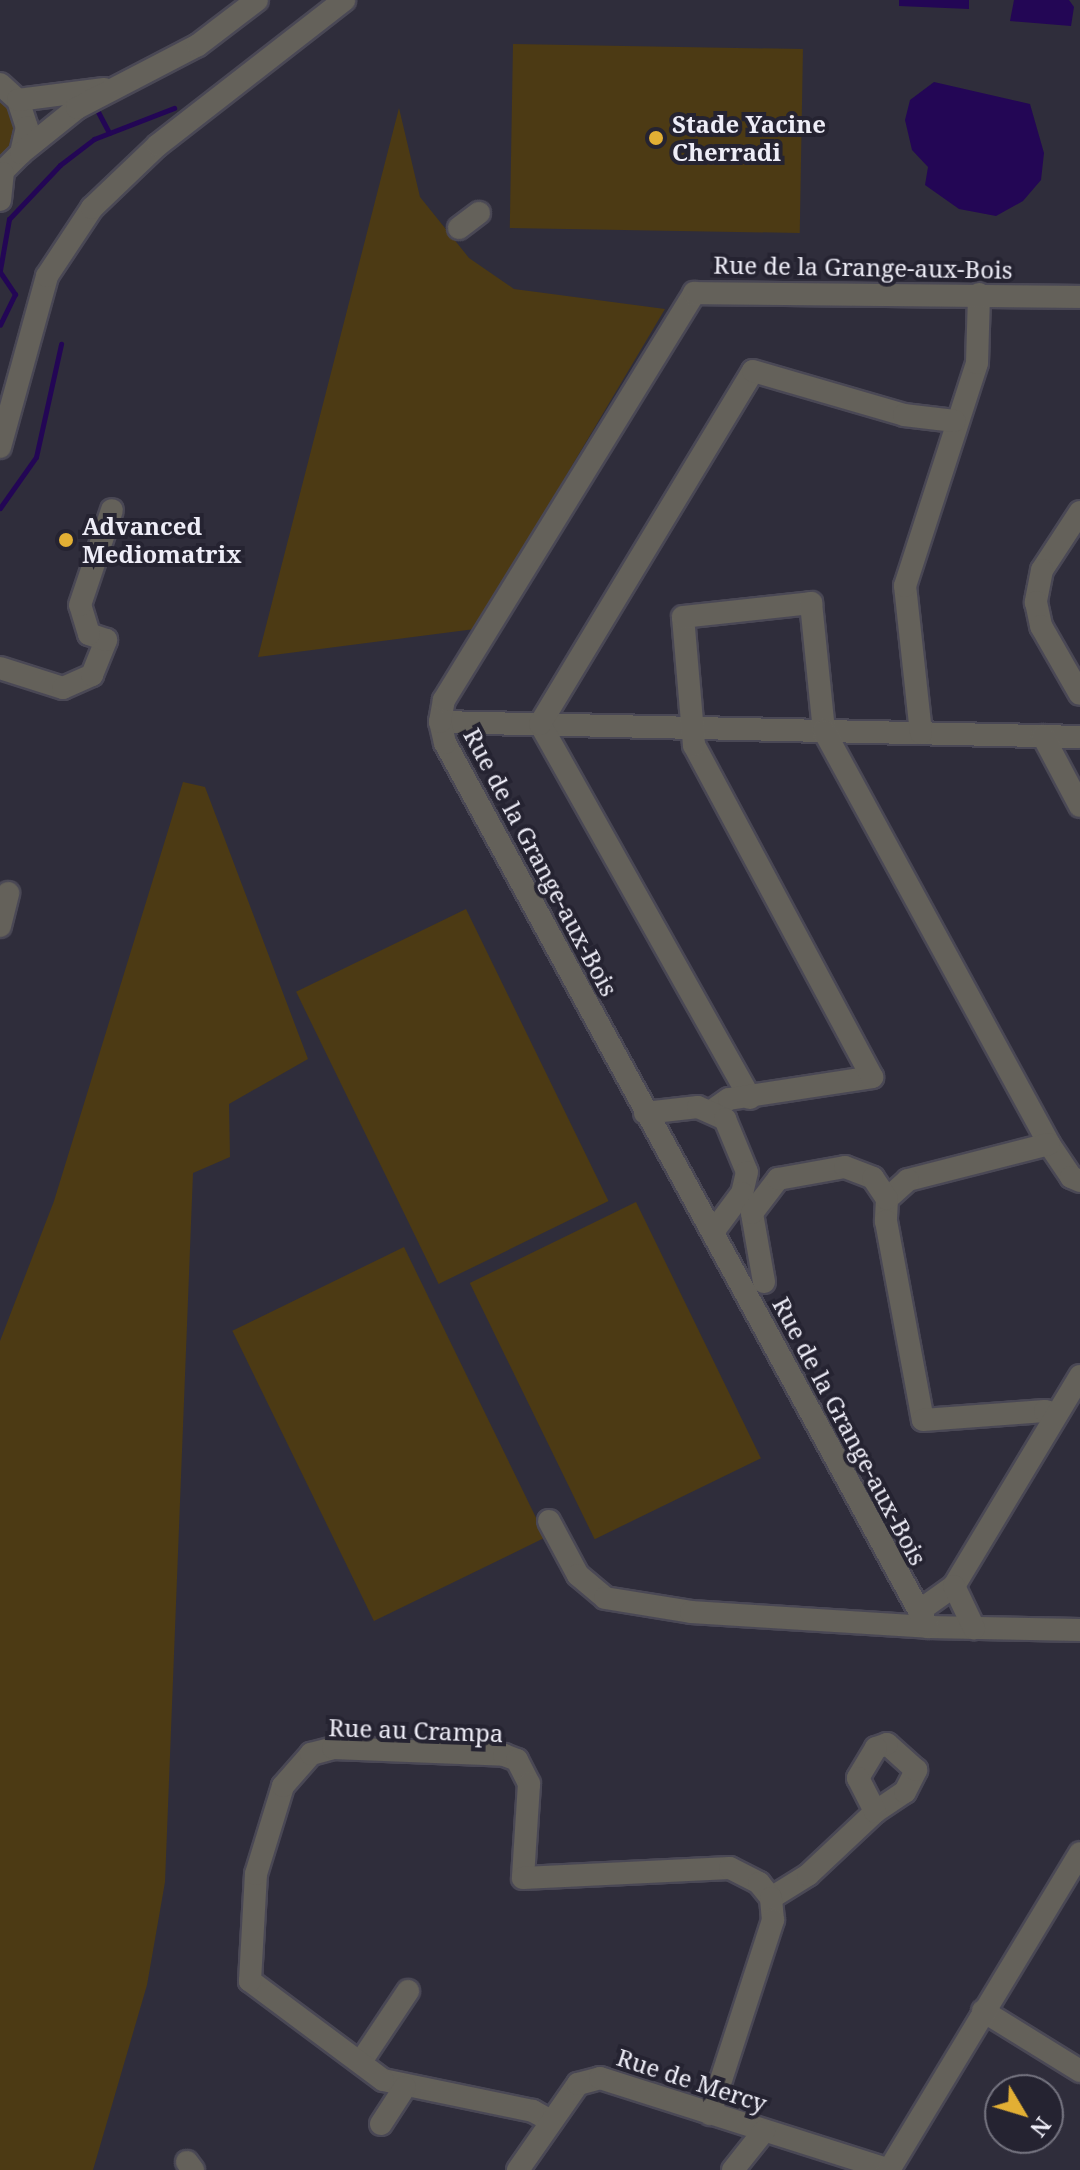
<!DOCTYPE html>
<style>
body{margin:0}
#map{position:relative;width:1080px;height:2170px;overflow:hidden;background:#2f2d3b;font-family:"Noto Serif",serif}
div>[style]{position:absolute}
.green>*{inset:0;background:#4c3a14;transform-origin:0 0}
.water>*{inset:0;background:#230655}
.stream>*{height:5px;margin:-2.5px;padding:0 2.5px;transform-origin:2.5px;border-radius:2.5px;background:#230655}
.roads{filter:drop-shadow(2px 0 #4a4855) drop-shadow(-2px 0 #4a4855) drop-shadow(0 2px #4a4855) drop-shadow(0 -2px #4a4855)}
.minor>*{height:22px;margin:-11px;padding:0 11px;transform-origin:11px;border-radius:11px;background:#64615a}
.dots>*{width:22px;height:22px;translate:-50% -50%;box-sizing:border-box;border:4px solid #252331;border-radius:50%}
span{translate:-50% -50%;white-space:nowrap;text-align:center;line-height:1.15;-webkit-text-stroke:8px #252331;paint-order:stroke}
.poi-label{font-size:24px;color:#eeedf7;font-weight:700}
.left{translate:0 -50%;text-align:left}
.street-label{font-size:24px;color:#eeedf7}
.north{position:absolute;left:984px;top:2074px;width:80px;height:80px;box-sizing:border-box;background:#252331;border:2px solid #757480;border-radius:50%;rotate:128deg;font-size:22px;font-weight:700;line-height:32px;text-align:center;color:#eeedf7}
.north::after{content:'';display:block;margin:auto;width:28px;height:36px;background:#e2af34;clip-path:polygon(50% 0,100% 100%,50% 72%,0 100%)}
</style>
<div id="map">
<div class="green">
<i style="left:513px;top:44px;width:290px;height:184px;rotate:1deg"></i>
<i style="clip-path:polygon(0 95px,9px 102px,19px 141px,0 166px)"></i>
<i style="clip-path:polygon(399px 108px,420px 197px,469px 258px,514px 289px,665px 309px,475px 629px,258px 657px)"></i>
<i style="clip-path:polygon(183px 782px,205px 787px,308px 1059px,229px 1104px,230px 1157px,193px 1173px,165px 1882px,147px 1985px,93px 2170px,0 2170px,0 1341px,54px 1201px)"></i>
<i style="left:466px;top:909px;width:325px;height:189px;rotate:64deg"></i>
<i style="left:636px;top:1202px;width:285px;height:185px;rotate:64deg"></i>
<i style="left:404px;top:1247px;width:323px;height:191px;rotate:64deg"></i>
</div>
<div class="water">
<i style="clip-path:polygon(899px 0,969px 0,969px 9px,899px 6px)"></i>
<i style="clip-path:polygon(1014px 0,1069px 0,1074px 7px,1071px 26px,1010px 21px)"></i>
<i style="clip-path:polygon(934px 82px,1030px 104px,1044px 153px,1041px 180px,1023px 201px,996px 216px,959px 209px,925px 185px,928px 167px,912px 150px,905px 120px,910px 100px)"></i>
</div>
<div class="stream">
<i style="left:97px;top:110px;width:26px;rotate:62deg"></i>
<i style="left:0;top:270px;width:52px;rotate:-80deg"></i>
<i style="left:9px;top:219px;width:74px;rotate:-46.6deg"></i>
<i style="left:60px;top:165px;width:43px;rotate:-37.4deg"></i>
<i style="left:94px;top:139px;width:86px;rotate:-21.2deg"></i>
<i style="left:0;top:272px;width:27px;rotate:56deg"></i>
<i style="left:15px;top:294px;width:34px;rotate:116deg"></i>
<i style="left:0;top:508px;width:62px;rotate:-54.8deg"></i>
<i style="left:36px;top:457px;width:116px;rotate:-77.5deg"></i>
</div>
<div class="roads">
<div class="minor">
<i style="left:0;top:84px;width:24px;rotate:42deg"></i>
<i style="left:18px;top:100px;width:28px;rotate:72deg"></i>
<i style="left:27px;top:127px;width:27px;rotate:103deg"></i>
<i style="left:21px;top:153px;width:30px;rotate:135deg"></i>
<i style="left:18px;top:100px;width:87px;rotate:-7.3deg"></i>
<i style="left:21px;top:153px;width:72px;rotate:-38.8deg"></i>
<i style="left:77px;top:108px;width:136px;rotate:-27.5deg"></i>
<i style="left:198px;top:45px;width:74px;rotate:-37.3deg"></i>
<i style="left:0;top:200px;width:27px;rotate:-84deg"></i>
<i style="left:459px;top:228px;width:25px;rotate:-37deg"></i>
<i style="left:0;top:447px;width:177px;rotate:-74.6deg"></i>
<i style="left:47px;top:276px;width:82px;rotate:-56.5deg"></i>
<i style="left:92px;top:208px;width:91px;rotate:-43.7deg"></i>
<i style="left:158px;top:145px;width:236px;rotate:-37.9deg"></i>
<i style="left:1080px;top:512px;width:69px;rotate:123.2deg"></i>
<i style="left:1042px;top:570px;width:33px;rotate:101deg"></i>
<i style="left:1036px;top:602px;width:25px;rotate:78deg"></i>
<i style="left:1041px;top:626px;width:78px;rotate:60.2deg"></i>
<i style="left:0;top:668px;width:66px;rotate:17.6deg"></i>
<i style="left:63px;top:688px;width:32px;rotate:-24deg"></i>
<i style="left:92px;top:675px;width:38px;rotate:-68deg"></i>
<i style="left:106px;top:640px;width:18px;rotate:-161deg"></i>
<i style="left:89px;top:634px;width:30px;rotate:-107deg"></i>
<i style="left:80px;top:605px;width:100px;rotate:-71.4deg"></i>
<i style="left:440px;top:722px;width:640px;rotate:1.34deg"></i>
<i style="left:921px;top:733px;width:148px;rotate:-96.2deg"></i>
<i style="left:905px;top:586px;width:234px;rotate:-72.1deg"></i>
<i style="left:977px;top:363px;width:69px;rotate:-88.3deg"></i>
<i style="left:1043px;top:736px;width:79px;rotate:62.1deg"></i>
<i style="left:0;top:926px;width:34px;rotate:-76deg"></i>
<i style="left:750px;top:1098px;width:429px;rotate:-119.3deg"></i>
<i style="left:540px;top:724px;width:412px;rotate:-58.9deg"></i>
<i style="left:753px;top:371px;width:157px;rotate:16.2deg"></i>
<i style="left:904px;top:415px;width:51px;rotate:6.7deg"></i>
<i style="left:713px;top:1110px;width:19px;rotate:-35deg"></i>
<i style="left:729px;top:1099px;width:145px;rotate:-8.7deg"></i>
<i style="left:872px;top:1077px;width:377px;rotate:-118.2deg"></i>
<i style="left:694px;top:745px;width:128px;rotate:-94.9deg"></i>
<i style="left:683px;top:617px;width:129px;rotate:-6.2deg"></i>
<i style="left:811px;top:603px;width:129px;rotate:84.2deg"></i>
<i style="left:824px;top:731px;width:470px;rotate:61.4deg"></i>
<i style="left:1049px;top:1144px;width:40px;rotate:56deg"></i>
<i style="left:1071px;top:1177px;width:10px;rotate:24deg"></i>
<i style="left:645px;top:1113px;width:53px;rotate:-6.5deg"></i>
<i style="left:698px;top:1107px;width:30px;rotate:24deg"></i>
<i style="left:725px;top:1119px;width:57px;rotate:67.5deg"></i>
<i style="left:747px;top:1172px;width:22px;rotate:103deg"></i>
<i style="left:742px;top:1193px;width:49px;rotate:126.6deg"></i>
<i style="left:1049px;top:1144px;width:146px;rotate:165.7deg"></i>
<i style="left:908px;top:1180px;width:28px;rotate:138deg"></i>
<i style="left:887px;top:1199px;width:22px;rotate:93deg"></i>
<i style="left:886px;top:1221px;width:202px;rotate:79.5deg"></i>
<i style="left:923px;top:1420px;width:122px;rotate:-4.2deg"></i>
<i style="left:1045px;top:1411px;width:12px;rotate:14deg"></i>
<i style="left:764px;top:1282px;width:70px;rotate:-99.9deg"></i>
<i style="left:752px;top:1213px;width:43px;rotate:-52.6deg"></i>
<i style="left:778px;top:1179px;width:68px;rotate:-10.2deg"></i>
<i style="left:845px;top:1167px;width:30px;rotate:21deg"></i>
<i style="left:873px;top:1178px;width:25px;rotate:56deg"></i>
<i style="left:549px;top:1521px;width:61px;rotate:61.8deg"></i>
<i style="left:578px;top:1575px;width:35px;rotate:40deg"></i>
<i style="left:605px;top:1598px;width:87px;rotate:9.2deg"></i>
<i style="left:691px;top:1612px;width:237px;rotate:3.6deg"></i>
<i style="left:928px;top:1627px;width:152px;rotate:1.1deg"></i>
<i style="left:954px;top:1586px;width:245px;rotate:-59deg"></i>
<i style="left:919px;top:1611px;width:43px;rotate:-35.5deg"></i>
<i style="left:954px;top:1586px;width:47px;rotate:64.5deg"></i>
<i style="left:928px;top:1627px;width:1007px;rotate:-118.65deg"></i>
<i style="left:445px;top:743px;width:22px;rotate:-103deg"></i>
<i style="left:440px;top:722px;width:22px;rotate:-80deg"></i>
<i style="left:444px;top:700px;width:478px;rotate:-58.4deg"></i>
<i style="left:694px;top:293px;width:386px;rotate:0.6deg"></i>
<i style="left:771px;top:1898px;width:44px;rotate:-31.9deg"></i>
<i style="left:808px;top:1875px;width:92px;rotate:-43.2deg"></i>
<i style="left:875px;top:1812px;width:36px;rotate:-34deg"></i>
<i style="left:905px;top:1792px;width:25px;rotate:-63deg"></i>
<i style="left:916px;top:1770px;width:39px;rotate:-138deg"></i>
<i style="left:887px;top:1744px;width:12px;rotate:160deg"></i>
<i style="left:876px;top:1748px;width:35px;rotate:121deg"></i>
<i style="left:858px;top:1778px;width:38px;rotate:63deg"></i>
<i style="left:983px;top:2011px;width:114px;rotate:31.7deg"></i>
<i style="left:362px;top:2060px;width:83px;rotate:-56.3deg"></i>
<i style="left:551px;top:2121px;width:21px;rotate:-151deg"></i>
<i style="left:533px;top:2111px;width:153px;rotate:-168.3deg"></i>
<i style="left:383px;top:2080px;width:166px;rotate:-143.3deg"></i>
<i style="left:250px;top:1981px;width:107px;rotate:-86.8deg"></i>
<i style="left:256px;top:1874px;width:92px;rotate:-72.9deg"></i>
<i style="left:283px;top:1786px;width:43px;rotate:-48.8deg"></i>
<i style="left:311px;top:1754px;width:23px;rotate:-15deg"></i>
<i style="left:333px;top:1748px;width:171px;rotate:2.3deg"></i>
<i style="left:504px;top:1755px;width:14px;rotate:21deg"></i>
<i style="left:517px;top:1760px;width:27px;rotate:63deg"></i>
<i style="left:529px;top:1784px;width:94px;rotate:93.7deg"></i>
<i style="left:523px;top:1878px;width:207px;rotate:-2.8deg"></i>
<i style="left:730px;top:1868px;width:33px;rotate:27deg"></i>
<i style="left:759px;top:1883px;width:19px;rotate:51deg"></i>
<i style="left:771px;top:1898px;width:22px;rotate:85deg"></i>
<i style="left:773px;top:1920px;width:204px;rotate:108deg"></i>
<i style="left:381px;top:2124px;width:44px;rotate:-57deg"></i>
<i style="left:187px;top:2162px;width:10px;rotate:53deg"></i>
<i style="left:518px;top:2170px;width:105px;rotate:-55.1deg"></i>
<i style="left:578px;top:2084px;width:23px;rotate:-15deg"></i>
<i style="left:600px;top:2078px;width:304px;rotate:17.6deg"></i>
<i style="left:733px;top:2170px;width:50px;rotate:-51.5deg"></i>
<i style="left:889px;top:2170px;width:370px;rotate:-58.9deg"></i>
</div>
</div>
<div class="dots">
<i style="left:656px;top:138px;background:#e2af34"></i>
<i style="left:66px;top:540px;background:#e2af34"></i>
</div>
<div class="poi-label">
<span class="left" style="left:672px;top:138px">Stade Yacine<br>Cherradi</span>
<span class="left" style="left:82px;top:540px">Advanced<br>Mediomatrix</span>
</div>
<div class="street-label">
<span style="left:863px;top:267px;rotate:1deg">Rue de la Grange-aux-Bois</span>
<span style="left:541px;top:862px;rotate:62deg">Rue de la Grange-aux-Bois</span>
<span style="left:850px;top:1431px;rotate:62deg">Rue de la Grange-aux-Bois</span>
<span style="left:416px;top:1730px;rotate:2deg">Rue au Crampa</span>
<span style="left:692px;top:2080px;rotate:18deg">Rue de Mercy</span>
</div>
<div class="north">N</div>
</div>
